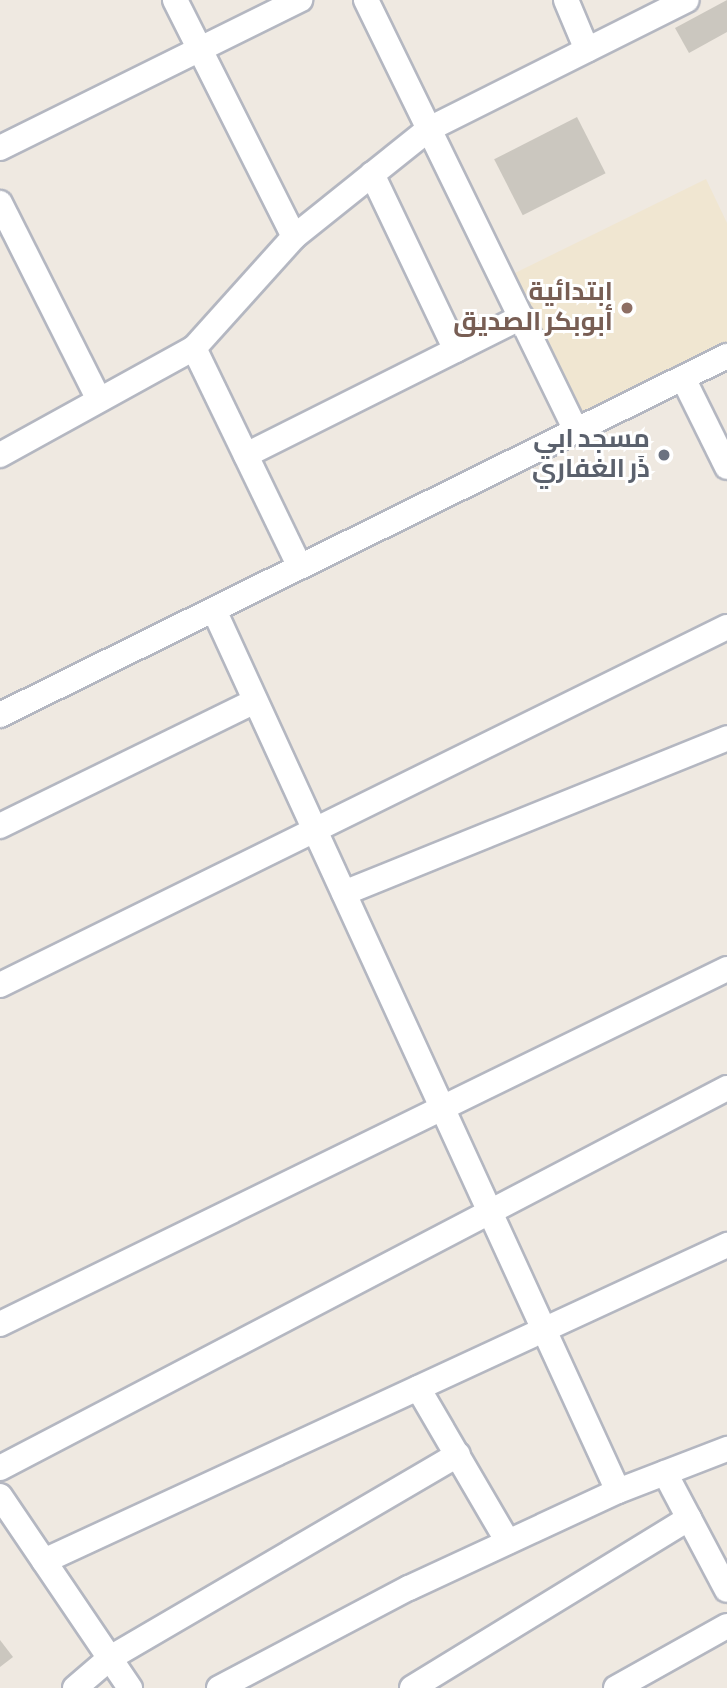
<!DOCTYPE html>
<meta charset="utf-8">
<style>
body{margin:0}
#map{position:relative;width:727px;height:1688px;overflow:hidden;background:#efe9e1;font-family:"Alegreya Sans",Cairo,sans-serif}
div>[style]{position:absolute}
.education>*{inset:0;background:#f0e6d1}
.building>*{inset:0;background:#cbc7bf;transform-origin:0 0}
.roads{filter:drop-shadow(2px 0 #b4b7c1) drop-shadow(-2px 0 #b4b7c1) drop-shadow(0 2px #b4b7c1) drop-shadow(0 -2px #b4b7c1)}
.minor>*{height:24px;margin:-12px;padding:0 12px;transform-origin:12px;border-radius:12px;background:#fff}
.dots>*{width:19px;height:19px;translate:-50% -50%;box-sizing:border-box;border:4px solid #fff;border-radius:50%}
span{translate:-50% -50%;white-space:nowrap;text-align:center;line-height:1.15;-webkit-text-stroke:6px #fff;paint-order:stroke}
.education-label{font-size:26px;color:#785e54;font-weight:700}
.right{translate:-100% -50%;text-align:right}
.worship-label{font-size:26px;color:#5b616d;font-weight:700}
</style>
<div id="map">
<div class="education">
<i style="clip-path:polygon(706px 179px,727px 223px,727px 342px,580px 414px,511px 275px)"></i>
</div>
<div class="building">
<i style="clip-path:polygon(727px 0,727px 32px,689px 53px,675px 28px)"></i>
<i style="left:577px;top:117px;width:63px;height:93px;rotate:63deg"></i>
<i style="clip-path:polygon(0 1640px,13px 1657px,0 1667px)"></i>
</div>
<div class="roads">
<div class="minor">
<i style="left:175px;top:0;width:265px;rotate:63.3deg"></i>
<i style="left:366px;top:0;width:479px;rotate:64deg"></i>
<i style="left:566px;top:0;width:54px;rotate:67.2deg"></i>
<i style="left:0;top:148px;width:335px;rotate:-26.3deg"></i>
<i style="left:372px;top:174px;width:195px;rotate:64.5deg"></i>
<i style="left:0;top:203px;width:220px;rotate:63.3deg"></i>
<i style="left:194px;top:348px;width:243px;rotate:64.2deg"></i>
<i style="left:683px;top:378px;width:99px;rotate:63.7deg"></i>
<i style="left:0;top:455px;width:222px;rotate:-28.9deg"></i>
<i style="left:194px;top:348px;width:149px;rotate:-48deg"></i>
<i style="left:294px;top:237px;width:173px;rotate:-38.7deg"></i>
<i style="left:429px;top:129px;width:288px;rotate:-26.6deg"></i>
<i style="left:246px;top:455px;width:308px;rotate:-26.6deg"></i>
<i style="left:214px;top:610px;width:969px;rotate:65.37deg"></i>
<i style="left:0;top:715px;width:811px;rotate:-26.28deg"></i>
<i style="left:0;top:826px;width:284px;rotate:-26.1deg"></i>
<i style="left:344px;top:893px;width:413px;rotate:-22deg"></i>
<i style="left:0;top:985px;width:810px;rotate:-26.22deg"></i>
<i style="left:0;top:1324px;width:809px;rotate:-26.03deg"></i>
<i style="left:418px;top:1388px;width:178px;rotate:59.7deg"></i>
<i style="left:0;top:1468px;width:820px;rotate:-27.6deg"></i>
<i style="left:665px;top:1473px;width:132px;rotate:62.1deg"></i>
<i style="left:0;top:1496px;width:232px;rotate:55.9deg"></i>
<i style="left:44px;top:1561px;width:753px;rotate:-24.83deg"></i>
<i style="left:75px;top:1688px;width:46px;rotate:-40.6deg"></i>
<i style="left:110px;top:1658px;width:403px;rotate:-30.3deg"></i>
<i style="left:219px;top:1688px;width:215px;rotate:-27.8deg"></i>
<i style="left:409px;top:1588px;width:230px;rotate:-24.9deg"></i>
<i style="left:618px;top:1491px;width:117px;rotate:-21.1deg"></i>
<i style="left:412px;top:1688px;width:325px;rotate:-31.5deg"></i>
<i style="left:616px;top:1688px;width:127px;rotate:-29.2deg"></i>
</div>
</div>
<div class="dots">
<i style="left:627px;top:308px;background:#8d6e63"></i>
<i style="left:664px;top:455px;background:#6b7280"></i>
</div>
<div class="education-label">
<span class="right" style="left:613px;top:308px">إبتدائية<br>أبوبكر الصديق</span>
</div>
<div class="worship-label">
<span class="right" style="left:650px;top:455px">مسجد ابي<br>ذَر الغفاري</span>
</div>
</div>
